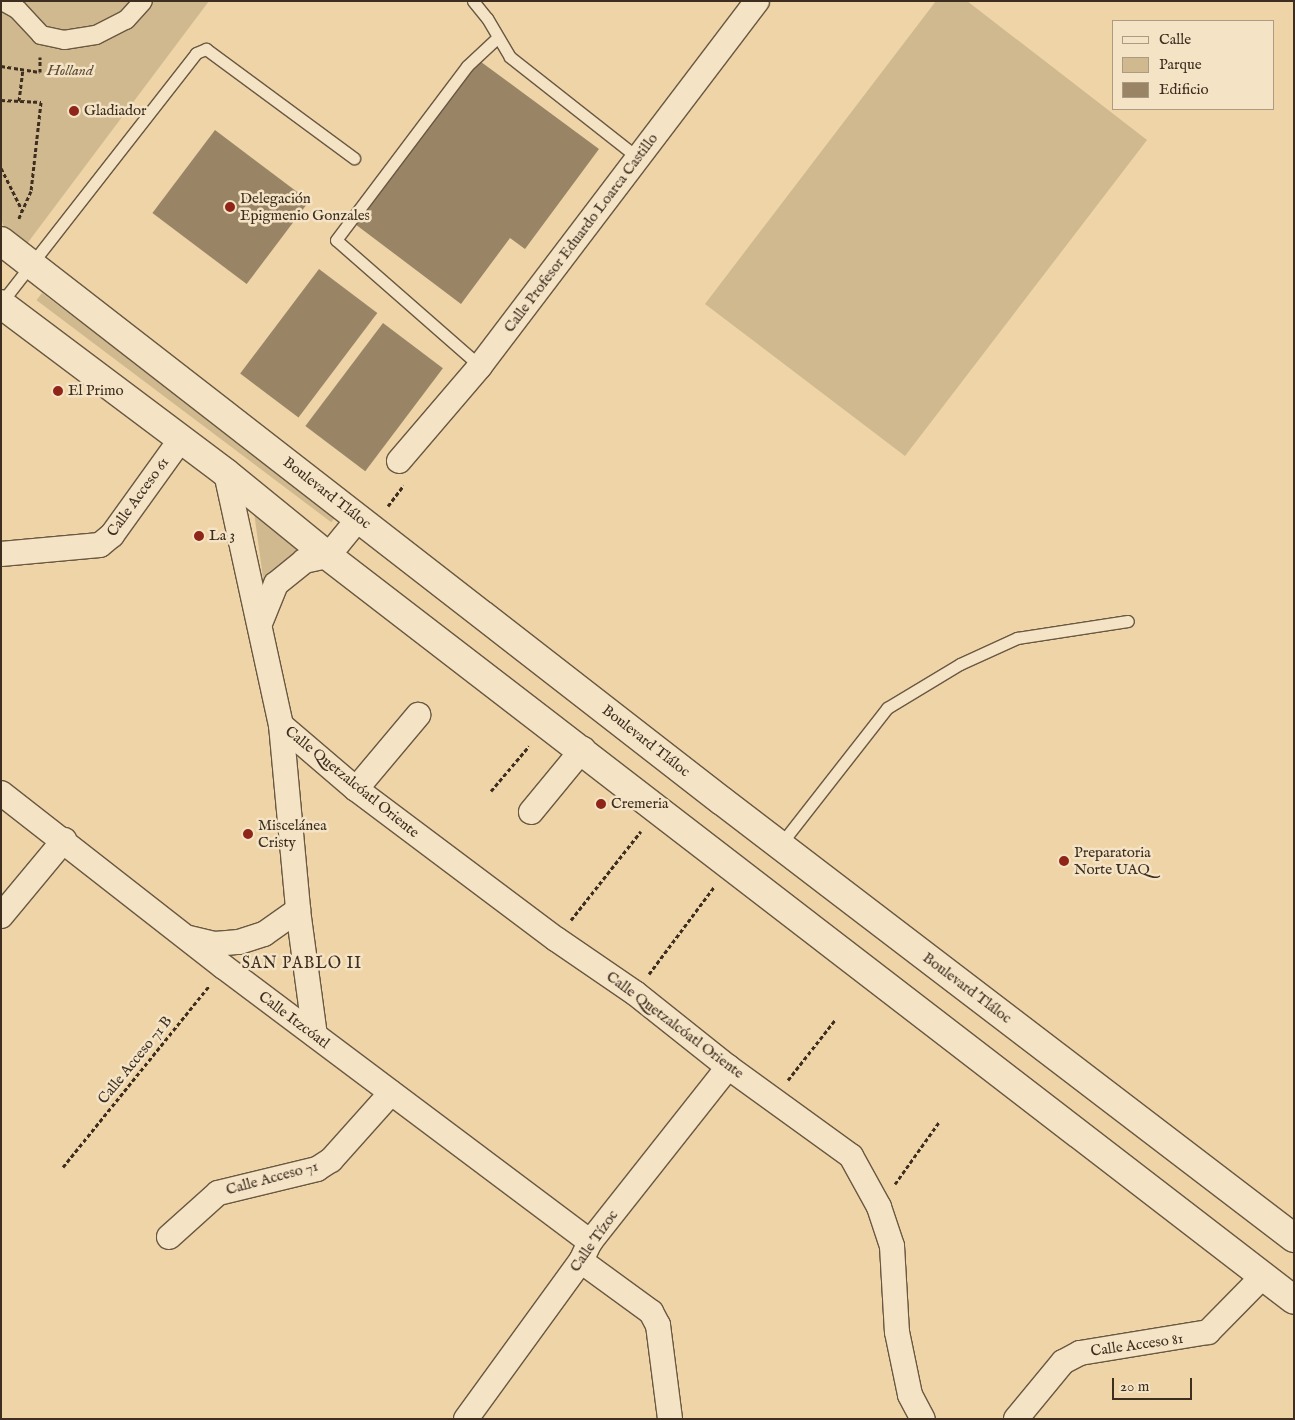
<!DOCTYPE html>
<meta charset="utf-8">
<style>
body{margin:0}
#map{position:relative;width:1295px;height:1420px;overflow:hidden;background:#eed4a6;font-family:"IM FELL English",serif}
div>[style]{position:absolute}
.green>*{inset:0;background:#d0b88f;transform-origin:0 0}
.building>*{inset:0;background:#998466;transform-origin:0 0}
.path>*{height:3px;margin-top:-1.5px;transform-origin:0;background:repeating-linear-gradient(90deg,#3d2e20 0 4px,transparent 0 6.5px)}
.roads{filter:drop-shadow(1px 0 #695842) drop-shadow(-1px 0 #695842) drop-shadow(0 1px #695842) drop-shadow(0 -1px #695842)}
.service>*{height:11px;margin:-5.5px;padding:0 5.5px;transform-origin:5.5px;border-radius:5.5px;background:#f4e3c5}
.pedestrian>*{height:18px;margin:-9px;padding:0 9px;transform-origin:9px;border-radius:9px;background:#f4e3c5}
.minor>*{height:24px;margin:-12px;padding:0 12px;transform-origin:12px;border-radius:12px;background:#f4e3c5}
.tertiary>*{height:28px;margin:-14px;padding:0 14px;transform-origin:14px;border-radius:14px;background:#f4e3c5}
.dots>*{width:14px;height:14px;translate:-50% -50%;box-sizing:border-box;border:2px solid #f4e3c5;border-radius:50%}
span{translate:-50% -50%;white-space:nowrap;text-align:center;line-height:1.15;-webkit-text-stroke:5px #f4e3c5;paint-order:stroke}
.park-label{font-size:15px;color:#5a4a36;font-style:italic}
.poi-label{font-size:15px;color:#3d2e20}
.left{translate:0 -50%;text-align:left}
.street-label{font-size:15px;color:#3d2e20}
.neighbourhood-label{font-size:16px;color:#3d2e20;letter-spacing:1px}
.frame{position:absolute;inset:0;border:2px solid #3d2e20;pointer-events:none}
.legend{position:absolute;left:1112px;top:20px;width:162px;height:90px;box-sizing:border-box;background:#f4e3c5;border:1px solid #ab9b83;margin:0;padding:6px 9px;list-style:none;font-size:15px;color:#3d2e20}
.legend li{display:flex;align-items:center;gap:10px;height:25px}
.legend b{width:25px;border:1px solid #ab9b83}
.scale{position:absolute;left:1112px;top:1378px;width:80px;height:22px;box-sizing:border-box;border:2px solid #3d2e20;border-top:0;padding-left:6px;font-size:15px;line-height:18px;white-space:nowrap;color:#3d2e20;-webkit-text-stroke:4px #f4e3c5;paint-order:stroke}
</style>
<div id="map">
<div class="green">
<i style="clip-path:polygon(1px 1px,209px 1px,20px 253px,8px 244px,1px 217px)"></i>
<i style="clip-path:polygon(936px 1px,967px 1px,1147px 140px,905px 456px,705px 304px)"></i>
<i style="left:42px;top:293px;width:369px;height:9px;rotate:37deg"></i>
<i style="clip-path:polygon(254px 512px,306px 554px,264px 585px)"></i>
</div>
<div class="building">
<i style="clip-path:polygon(477px 59px,599px 149px,525px 249px,510px 238px,461px 304px,355px 224px)"></i>
<i style="left:215px;top:130px;width:118px;height:104px;rotate:37deg"></i>
<i style="left:319px;top:269px;width:73px;height:131px;rotate:37deg"></i>
<i style="left:383px;top:323px;width:75px;height:129px;rotate:37deg"></i>
</div>
<div class="path">
<i style="left:1px;top:66px;width:39px;rotate:9deg"></i>
<i style="left:40px;top:72px;width:15px;rotate:-90deg"></i>
<i style="left:1px;top:100px;width:40px;rotate:2.9deg"></i>
<i style="left:41px;top:102px;width:90px;rotate:96.4deg"></i>
<i style="left:31px;top:191px;width:32px;rotate:114deg"></i>
<i style="left:19px;top:101px;width:31px;rotate:-83deg"></i>
<i style="left:1px;top:168px;width:47px;rotate:63.4deg"></i>
<i style="left:388px;top:506px;width:26px;rotate:-53deg"></i>
<i style="left:491px;top:791px;width:59px;rotate:-49.8deg"></i>
<i style="left:571px;top:920px;width:113px;rotate:-51.8deg"></i>
<i style="left:649px;top:974px;width:109px;rotate:-53.2deg"></i>
<i style="left:788px;top:1080px;width:76px;rotate:-51.9deg"></i>
<i style="left:63px;top:1167px;width:233px;rotate:-51.1deg"></i>
<i style="left:895px;top:1184px;width:76px;rotate:-54.6deg"></i>
</div>
<div class="roads">
<div class="service">
<i style="left:473px;top:1px;width:22px;rotate:51deg"></i>
<i style="left:487px;top:18px;width:45px;rotate:59.5deg"></i>
<i style="left:510px;top:57px;width:162px;rotate:38.2deg"></i>
<i style="left:1px;top:303px;width:317px;rotate:-52deg"></i>
<i style="left:196px;top:53px;width:11px;rotate:-22deg"></i>
<i style="left:206px;top:49px;width:184px;rotate:36.4deg"></i>
<i style="left:480px;top:366px;width:191px;rotate:-138.8deg"></i>
<i style="left:336px;top:240px;width:218px;rotate:-53deg"></i>
<i style="left:467px;top:66px;width:41px;rotate:-43deg"></i>
<i style="left:780px;top:845px;width:174px;rotate:-52deg"></i>
<i style="left:887px;top:708px;width:85px;rotate:-31.1deg"></i>
<i style="left:960px;top:664px;width:63px;rotate:-24.5deg"></i>
<i style="left:1017px;top:638px;width:112px;rotate:-8.7deg"></i>
</div>
<div class="pedestrian">
<i style="left:2px;top:1px;width:18px;rotate:29deg"></i>
<i style="left:18px;top:10px;width:34px;rotate:47deg"></i>
<i style="left:41px;top:35px;width:24px;rotate:12deg"></i>
<i style="left:64px;top:40px;width:32px;rotate:-9deg"></i>
<i style="left:96px;top:35px;width:34px;rotate:-27deg"></i>
<i style="left:126px;top:20px;width:25px;rotate:-48deg"></i>
</div>
<div class="minor">
<i style="left:399px;top:461px;width:125px;rotate:-49.5deg"></i>
<i style="left:480px;top:366px;width:458px;rotate:-52.8deg"></i>
<i style="left:226px;top:473px;width:258px;rotate:77.7deg"></i>
<i style="left:281px;top:725px;width:186px;rotate:84.7deg"></i>
<i style="left:298px;top:910px;width:126px;rotate:82.3deg"></i>
<i style="left:1px;top:554px;width:99px;rotate:-5.2deg"></i>
<i style="left:100px;top:545px;width:16px;rotate:-40deg"></i>
<i style="left:112px;top:535px;width:118px;rotate:-54.3deg"></i>
<i style="left:261px;top:621px;width:40px;rotate:-68deg"></i>
<i style="left:276px;top:584px;width:36px;rotate:-39deg"></i>
<i style="left:304px;top:561px;width:25px;rotate:-12deg"></i>
<i style="left:328px;top:556px;width:49px;rotate:-50.8deg"></i>
<i style="left:281px;top:725px;width:99px;rotate:40.5deg"></i>
<i style="left:356px;top:789px;width:250px;rotate:36.9deg"></i>
<i style="left:556px;top:939px;width:96px;rotate:34.4deg"></i>
<i style="left:635px;top:993px;width:119px;rotate:38.5deg"></i>
<i style="left:728px;top:1067px;width:152px;rotate:35.9deg"></i>
<i style="left:851px;top:1156px;width:58px;rotate:61.2deg"></i>
<i style="left:879px;top:1207px;width:41px;rotate:71.6deg"></i>
<i style="left:892px;top:1246px;width:86px;rotate:86.7deg"></i>
<i style="left:897px;top:1332px;width:64px;rotate:78.3deg"></i>
<i style="left:910px;top:1395px;width:27px;rotate:62deg"></i>
<i style="left:356px;top:789px;width:97px;rotate:-50deg"></i>
<i style="left:1px;top:793px;width:283px;rotate:38deg"></i>
<i style="left:224px;top:967px;width:458px;rotate:36.9deg"></i>
<i style="left:531px;top:812px;width:82px;rotate:-50.5deg"></i>
<i style="left:1px;top:916px;width:99px;rotate:-50.3deg"></i>
<i style="left:189px;top:938px;width:27px;rotate:13deg"></i>
<i style="left:215px;top:944px;width:24px;rotate:-5deg"></i>
<i style="left:239px;top:942px;width:26px;rotate:-18deg"></i>
<i style="left:264px;top:934px;width:42px;rotate:-35.2deg"></i>
<i style="left:169px;top:1237px;width:66px;rotate:-41.9deg"></i>
<i style="left:218px;top:1193px;width:102px;rotate:-13.6deg"></i>
<i style="left:317px;top:1169px;width:17px;rotate:-33deg"></i>
<i style="left:331px;top:1160px;width:90px;rotate:-48.2deg"></i>
<i style="left:581px;top:1261px;width:87px;rotate:36.1deg"></i>
<i style="left:651px;top:1312px;width:15px;rotate:62deg"></i>
<i style="left:658px;top:1325px;width:95px;rotate:82.7deg"></i>
<i style="left:466px;top:1419px;width:195px;rotate:-54deg"></i>
<i style="left:581px;top:1261px;width:21px;rotate:-65deg"></i>
<i style="left:590px;top:1242px;width:223px;rotate:-51.7deg"></i>
<i style="left:1016px;top:1419px;width:74px;rotate:-50.5deg"></i>
<i style="left:1063px;top:1362px;width:19px;rotate:-28deg"></i>
<i style="left:1080px;top:1353px;width:130px;rotate:-9.3deg"></i>
<i style="left:1208px;top:1332px;width:78px;rotate:-45.5deg"></i>
</div>
<div class="tertiary">
<i style="left:1px;top:241px;width:913px;rotate:37.84deg"></i>
<i style="left:722px;top:801px;width:720px;rotate:37.38deg"></i>
<i style="left:1px;top:304px;width:281px;rotate:36.9deg"></i>
<i style="left:226px;top:473px;width:132px;rotate:39.1deg"></i>
<i style="left:328px;top:556px;width:1219px;rotate:37.6deg"></i>
</div>
</div>
<div class="dots">
<i style="left:74px;top:111px;background:#8f2418"></i>
<i style="left:230px;top:207px;background:#8f2418"></i>
<i style="left:58px;top:391px;background:#8f2418"></i>
<i style="left:199px;top:536px;background:#8f2418"></i>
<i style="left:601px;top:804px;background:#8f2418"></i>
<i style="left:248px;top:834px;background:#8f2418"></i>
<i style="left:1064px;top:861px;background:#8f2418"></i>
</div>
<div class="park-label">
<span style="left:70px;top:71px">Holland</span>
</div>
<div class="poi-label">
<span class="left" style="left:84px;top:111px">Gladiador</span>
<span class="left" style="left:240px;top:207px">Delegación<br>Epigmenio Gonzales</span>
<span class="left" style="left:68px;top:391px">El Primo</span>
<span class="left" style="left:209px;top:536px">La 3</span>
<span class="left" style="left:611px;top:804px">Cremeria</span>
<span class="left" style="left:258px;top:834px">Miscelánea<br>Cristy</span>
<span class="left" style="left:1074px;top:861px">Preparatoria<br>Norte UAQ</span>
</div>
<div class="street-label">
<span style="left:581px;top:233px;rotate:-53deg">Calle Profesor Eduardo Loarca Castillo</span>
<span style="left:327px;top:493px;rotate:38deg">Boulevard Tláloc</span>
<span style="left:138px;top:497px;rotate:-54deg">Calle Acceso 61</span>
<span style="left:646px;top:741px;rotate:38deg">Boulevard Tláloc</span>
<span style="left:352px;top:782px;rotate:39deg">Calle Quetzalcóatl Oriente</span>
<span style="left:967px;top:988px;rotate:37deg">Boulevard Tláloc</span>
<span style="left:294px;top:1020px;rotate:37deg">Calle Itzcóatl</span>
<span style="left:675px;top:1025px;rotate:37deg">Calle Quetzalcóatl Oriente</span>
<span style="left:135px;top:1060px;rotate:-51deg">Calle Acceso 71 B</span>
<span style="left:272px;top:1178px;rotate:-15deg">Calle Acceso 71</span>
<span style="left:594px;top:1241px;rotate:-55deg">Calle Tízoc</span>
<span style="left:1137px;top:1345px;rotate:-8deg">Calle Acceso 81</span>
</div>
<div class="neighbourhood-label">
<span style="left:302px;top:964px">SAN PABLO II</span>
</div>
<div class="frame"></div>
<ul class="legend">
<li><b style="height:6px;background:#f4e3c5"></b>Calle</li>
<li><b style="height:14px;background:#d0b88f"></b>Parque</li>
<li><b style="height:14px;background:#998466"></b>Edificio</li>
</ul>
<div class="scale">20 m</div>
</div>
